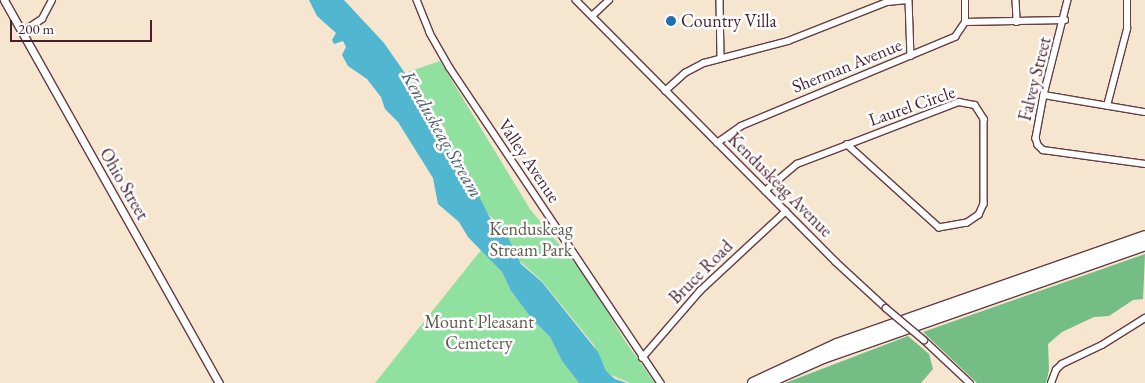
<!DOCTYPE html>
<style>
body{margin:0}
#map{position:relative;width:1145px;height:383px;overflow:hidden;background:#f6e5cf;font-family:"EB Garamond",serif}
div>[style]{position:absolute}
.green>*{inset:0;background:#90e09f}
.forest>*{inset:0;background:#74be86}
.water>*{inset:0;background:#51b6d0}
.roads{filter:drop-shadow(1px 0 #643d44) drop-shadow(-1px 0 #643d44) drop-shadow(0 1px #643d44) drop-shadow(0 -1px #643d44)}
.minor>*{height:5.5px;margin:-2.75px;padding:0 2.75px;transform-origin:2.75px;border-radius:2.75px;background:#fff}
.tertiary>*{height:7px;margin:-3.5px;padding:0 3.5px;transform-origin:3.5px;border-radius:3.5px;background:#fff}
.motorway>*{height:10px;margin:-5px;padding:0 5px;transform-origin:5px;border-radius:5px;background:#fff}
.bridges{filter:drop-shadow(1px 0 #643d44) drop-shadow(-1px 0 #643d44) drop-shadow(0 1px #643d44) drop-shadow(0 -1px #643d44)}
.minor-bridge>*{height:5.5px;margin:-2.75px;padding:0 2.75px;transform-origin:2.75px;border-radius:2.75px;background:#fff}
.dots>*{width:14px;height:14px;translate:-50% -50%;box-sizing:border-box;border:2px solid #fff;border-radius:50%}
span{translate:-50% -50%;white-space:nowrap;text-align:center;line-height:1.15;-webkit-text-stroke:5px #fff;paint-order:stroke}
.poi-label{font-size:18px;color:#4a1f2b}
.left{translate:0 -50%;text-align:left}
.street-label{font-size:18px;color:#4a1f2b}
.park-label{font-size:18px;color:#5f594e}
.water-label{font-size:19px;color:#4d5b6d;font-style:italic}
.scale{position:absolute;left:10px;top:20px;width:142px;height:22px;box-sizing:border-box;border:2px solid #4a1f2b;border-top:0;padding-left:6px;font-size:15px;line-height:18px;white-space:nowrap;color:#4a1f2b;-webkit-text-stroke:4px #fff;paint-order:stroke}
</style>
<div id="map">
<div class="green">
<i style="clip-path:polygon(440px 61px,530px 209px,587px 278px,625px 341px,655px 383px,630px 383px,604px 372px,594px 345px,542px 281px,514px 256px,503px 228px,487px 213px,456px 167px,445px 128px,427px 107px,419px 88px,413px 86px,414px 82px,408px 72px)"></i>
<i style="clip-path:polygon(481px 250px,502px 272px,511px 291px,532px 319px,550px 337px,562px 361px,579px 383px,375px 383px)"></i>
</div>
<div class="forest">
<i style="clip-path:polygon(1145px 254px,1143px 299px,1133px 300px,1109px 316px,1094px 317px,1062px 332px,1048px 344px,1049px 370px,1046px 383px,977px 383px,923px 332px)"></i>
<i style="clip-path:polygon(908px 336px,929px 354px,933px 369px,921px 383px,785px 383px)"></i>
</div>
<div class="water">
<i style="clip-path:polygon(309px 0,344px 0,384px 43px,439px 122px,455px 169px,479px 196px,490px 218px,504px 229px,521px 264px,542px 282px,598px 352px,606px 371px,615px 379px,627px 383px,579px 383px,562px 361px,550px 337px,532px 319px,511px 291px,502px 272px,468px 237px,459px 222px,438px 204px,433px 178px,398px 122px,385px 109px,381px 97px,367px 79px,348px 66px,342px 55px,346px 47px,343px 41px,334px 44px,332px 40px,336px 33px,317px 16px)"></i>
</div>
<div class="roads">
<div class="minor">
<i style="left:417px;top:0;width:35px;rotate:68deg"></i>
<i style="left:430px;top:33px;width:40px;rotate:60.3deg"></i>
<i style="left:450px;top:68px;width:379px;rotate:56.2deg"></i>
<i style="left:576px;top:0;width:369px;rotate:45.2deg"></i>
<i style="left:836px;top:262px;width:68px;rotate:42.6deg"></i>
<i style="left:720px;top:0;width:58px;rotate:89deg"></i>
<i style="left:909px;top:0;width:56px;rotate:88deg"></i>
<i style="left:1016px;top:0;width:22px;rotate:87deg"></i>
<i style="left:1068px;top:0;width:98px;rotate:104.2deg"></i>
<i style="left:1044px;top:95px;width:44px;rotate:100.5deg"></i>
<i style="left:1036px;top:138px;width:7px;rotate:74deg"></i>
<i style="left:1038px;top:145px;width:7px;rotate:45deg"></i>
<i style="left:1043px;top:150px;width:103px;rotate:7.8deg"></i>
<i style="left:592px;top:16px;width:23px;rotate:-43deg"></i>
<i style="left:965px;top:22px;width:100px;rotate:-1.1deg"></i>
<i style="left:22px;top:32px;width:24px;rotate:-33deg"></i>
<i style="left:42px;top:19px;width:21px;rotate:-62deg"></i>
<i style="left:665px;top:91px;width:27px;rotate:-42deg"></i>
<i style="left:685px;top:73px;width:21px;rotate:-28deg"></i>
<i style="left:704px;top:63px;width:87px;rotate:-14.7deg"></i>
<i style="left:788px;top:41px;width:106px;rotate:-21.5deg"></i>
<i style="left:887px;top:2px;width:21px;rotate:-5deg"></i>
<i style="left:1044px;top:95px;width:102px;rotate:9.6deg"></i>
<i style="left:959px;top:102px;width:16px;rotate:11deg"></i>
<i style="left:975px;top:105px;width:17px;rotate:57deg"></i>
<i style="left:984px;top:119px;width:85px;rotate:90deg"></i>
<i style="left:984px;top:204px;width:12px;rotate:114deg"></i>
<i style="left:979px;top:215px;width:14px;rotate:146deg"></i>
<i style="left:967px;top:223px;width:28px;rotate:170deg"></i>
<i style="left:939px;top:228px;width:124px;rotate:-137.9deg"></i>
<i style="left:847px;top:145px;width:120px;rotate:-21deg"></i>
<i style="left:1107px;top:106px;width:80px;rotate:-75.4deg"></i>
<i style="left:1127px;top:29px;width:29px;rotate:-90deg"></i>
<i style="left:717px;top:143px;width:29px;rotate:-35deg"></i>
<i style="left:741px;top:126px;width:232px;rotate:-22.6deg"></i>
<i style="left:955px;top:37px;width:18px;rotate:-56deg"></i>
<i style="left:965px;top:22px;width:22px;rotate:-90deg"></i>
<i style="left:765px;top:191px;width:42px;rotate:-40.2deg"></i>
<i style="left:797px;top:164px;width:53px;rotate:-20.8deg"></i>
<i style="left:924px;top:340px;width:63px;rotate:43.1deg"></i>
<i style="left:642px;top:358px;width:89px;rotate:-49.1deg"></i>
<i style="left:700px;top:291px;width:117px;rotate:-42.9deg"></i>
<i style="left:1051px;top:383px;width:14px;rotate:-69deg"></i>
<i style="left:1056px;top:370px;width:8px;rotate:-45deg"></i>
<i style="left:1062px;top:364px;width:44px;rotate:-25.4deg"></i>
<i style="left:1102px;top:345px;width:51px;rotate:-32.1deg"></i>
</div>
<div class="tertiary">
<i style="left:4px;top:0;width:439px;rotate:60.7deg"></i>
</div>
<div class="motorway">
<i style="left:753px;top:383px;width:93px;rotate:-24.9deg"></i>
<i style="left:837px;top:344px;width:326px;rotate:-19.3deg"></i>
<i style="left:767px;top:383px;width:61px;rotate:-24.1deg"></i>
<i style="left:823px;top:358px;width:341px;rotate:-19.3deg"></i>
</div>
</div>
<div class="bridges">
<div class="minor-bridge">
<i style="left:886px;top:308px;width:50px;rotate:40.1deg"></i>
</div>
</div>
<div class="dots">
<i style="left:671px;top:21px;background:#1f6fb2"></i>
</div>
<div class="poi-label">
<span class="left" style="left:681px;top:21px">Country Villa</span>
</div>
<div class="street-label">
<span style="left:847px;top:66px;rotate:-22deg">Sherman Avenue</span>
<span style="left:1035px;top:79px;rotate:-76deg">Falvey Street</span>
<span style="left:912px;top:106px;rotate:-19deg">Laurel Circle</span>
<span style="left:529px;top:161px;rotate:56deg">Valley Avenue</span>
<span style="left:124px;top:184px;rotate:60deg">Ohio Street</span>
<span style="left:780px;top:185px;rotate:45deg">Kenduskeag Avenue</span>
<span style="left:701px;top:272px;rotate:-45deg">Bruce Road</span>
</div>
<div class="park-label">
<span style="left:531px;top:240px">Kenduskeag<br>Stream Park</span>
<span style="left:479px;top:333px">Mount Pleasant<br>Cemetery</span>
</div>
<div class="water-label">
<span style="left:442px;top:134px;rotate:60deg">Kenduskeag Stream</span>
</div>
<div class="scale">200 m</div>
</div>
